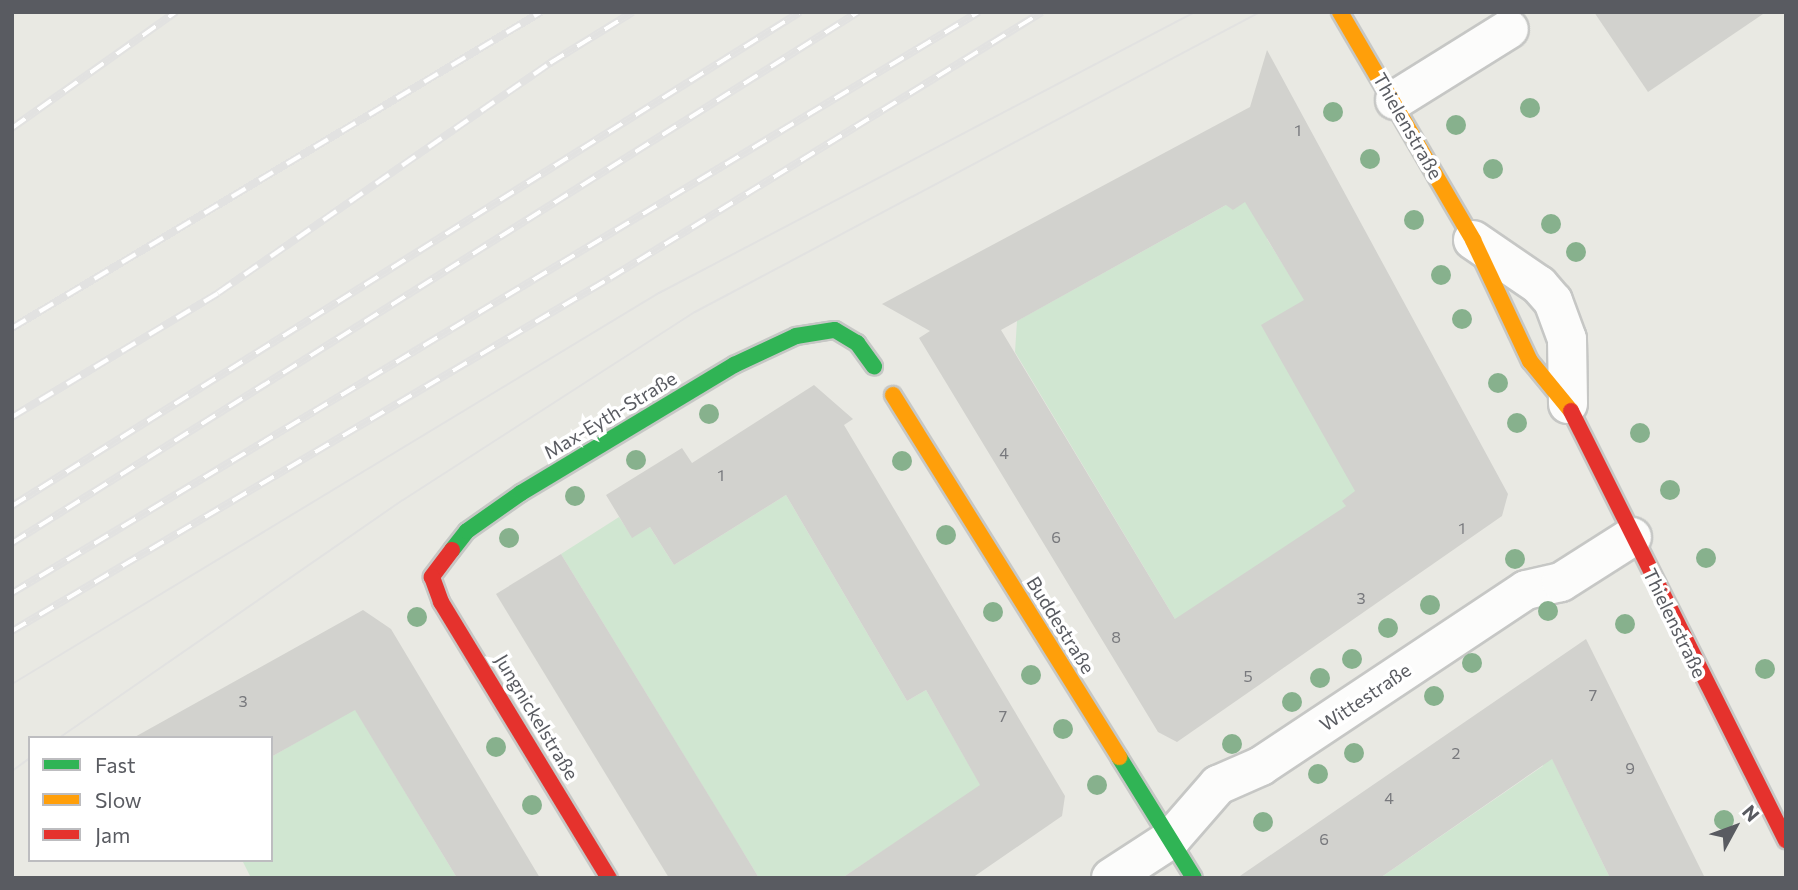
<!DOCTYPE html>
<meta charset="utf-8">
<style>
body{margin:0}
#map{position:relative;width:1798px;height:890px;overflow:hidden;background:#e9e9e3;font-family:Commissioner,sans-serif}
div>[style]{position:absolute}
.green>*{inset:0;background:#d0e6d1}
.building>*{inset:0;background:#d2d2ce}
.roads{filter:drop-shadow(2px 0 #c6c7c5) drop-shadow(-2px 0 #c6c7c5) drop-shadow(0 2px #c6c7c5) drop-shadow(0 -2px #c6c7c5)}
.street>*{height:38px;margin:-19px;padding:0 19px;transform-origin:19px;border-radius:19px;background:#fcfcfb}
.fast>*{height:16px;margin:-8px;padding:0 8px;transform-origin:8px;border-radius:8px;background:#30b455}
.slow>*{height:16px;margin:-8px;padding:0 8px;transform-origin:8px;border-radius:8px;background:#ff9f0a}
.jam>*{height:16px;margin:-8px;padding:0 8px;transform-origin:8px;border-radius:8px;background:#e5322d}
.tram>*{height:2px;margin:-1px;padding:0 1px;transform-origin:1px;border-radius:1px;background:#e2e2e1}
.rail>*{height:8px;margin-top:-4px;transform-origin:0;background:repeating-linear-gradient(90deg,#fff 0 16px,#e2e2e1 0 32px);box-sizing:border-box;border-block:2px solid #e2e2e1}
.trees>*{width:20px;height:20px;margin:-10px;border-radius:50%;background:#87b18d}
span{translate:-50% -50%;white-space:nowrap;text-align:center;line-height:1.15;-webkit-text-stroke:7px #fff;paint-order:stroke}
.number-label{font-size:16px;color:#78797d}
.number-label span{-webkit-text-stroke-width:0}
.street-label{font-size:19px;color:#595b61}
.frame{position:absolute;inset:0;border:14px solid #595b61;pointer-events:none}
.legend{position:absolute;left:28px;top:736px;width:245px;height:126px;box-sizing:border-box;background:#fff;border:2px solid #bdbdc0;margin:0;padding:9px 12px;list-style:none;font-size:21px;color:#595b61}
.legend li{display:flex;align-items:center;gap:14px;height:35px}
.legend b{width:35px;border:2px solid #bdbdc0}
.north{position:absolute;left:1700px;top:792px;width:70px;height:70px;-webkit-text-stroke:5px #fff;paint-order:stroke;rotate:49deg;font-size:19px;font-weight:700;line-height:28px;text-align:center;color:#595b61}
.north::after{content:'';display:block;margin:auto;width:24px;height:32px;background:#595b61;clip-path:polygon(50% 0,100% 100%,50% 72%,0 100%)}
</style>
<div id="map">
<div class="green">
<i style="clip-path:polygon(1253px 197px,1275px 226px,1267px 239px,1384px 427px,1352px 515px,1184px 634px,1015px 352px,1017px 321px,1226px 205px)"></i>
<i style="clip-path:polygon(786px 495px,907px 701px,926px 690px,981px 786px,842px 878px,759px 878px,561px 554px,619px 517px,632px 537px,650px 527px,674px 565px)"></i>
<i style="clip-path:polygon(355px 709px,457px 878px,251px 878px,242px 860px,271px 860px,271px 757px)"></i>
<i style="clip-path:polygon(1532px 717px,1610px 878px,1380px 878px,1543px 766px)"></i>
</div>
<div class="building">
<i style="clip-path:polygon(1594px 12px,1766px 12px,1648px 92px)"></i>
<i style="clip-path:polygon(evenodd,1267px 50px,1508px 494px,1502px 516px,1177px 742px,1158px 732px,919px 338px,930px 331px,882px 304px,1250px 107px,1267px 50px,1245px 202px,1304px 300px,1261px 325px,1355px 491px,1342px 501px,1346px 506px,1175px 619px,1001px 330px,1226px 205px,1233px 210px,1245px 202px)"></i>
<i style="clip-path:polygon(814px 385px,853px 419px,844px 425px,1065px 796px,1062px 816px,972px 878px,842px 878px,980px 785px,926px 690px,907px 701px,786px 495px,674px 565px,650px 527px,632px 538px,606px 495px,682px 448px,692px 463px)"></i>
<i style="clip-path:polygon(561px 554px,730px 830px,759px 878px,669px 878px,527px 645px,496px 594px)"></i>
<i style="clip-path:polygon(363px 610px,391px 629px,540px 878px,457px 878px,355px 710px,271px 757px,271px 738px,133px 738px)"></i>
<i style="clip-path:polygon(1586px 639px,1705px 878px,1610px 878px,1552px 759px,1380px 878px,1237px 878px)"></i>
</div>
<div class="roads">
<div class="street">
<i style="left:1395px;top:100px;width:134px;rotate:-31.9deg"></i>
<i style="left:1473px;top:240px;width:80px;rotate:34.3deg"></i>
<i style="left:1539px;top:285px;width:21px;rotate:49deg"></i>
<i style="left:1553px;top:301px;width:40px;rotate:69.8deg"></i>
<i style="left:1567px;top:339px;width:65px;rotate:89.1deg"></i>
<i style="left:1111px;top:878px;width:72px;rotate:-33deg"></i>
<i style="left:1171px;top:839px;width:72px;rotate:-49deg"></i>
<i style="left:1218px;top:785px;width:47px;rotate:-23.8deg"></i>
<i style="left:1261px;top:766px;width:318px;rotate:-33.6deg"></i>
<i style="left:1526px;top:590px;width:36px;rotate:-13deg"></i>
<i style="left:1561px;top:582px;width:84px;rotate:-32.4deg"></i>
</div>
<div class="fast">
<i style="left:452px;top:550px;width:24px;rotate:-52deg"></i>
<i style="left:467px;top:531px;width:66px;rotate:-35.1deg"></i>
<i style="left:521px;top:493px;width:249px;rotate:-31deg"></i>
<i style="left:734px;top:365px;width:68px;rotate:-25.1deg"></i>
<i style="left:796px;top:336px;width:39px;rotate:-9deg"></i>
<i style="left:835px;top:330px;width:26px;rotate:31deg"></i>
<i style="left:857px;top:343px;width:29px;rotate:54deg"></i>
<i style="left:1119px;top:757px;width:142px;rotate:58.2deg"></i>
</div>
<div class="slow">
<i style="left:1340px;top:12px;width:264px;rotate:59.7deg"></i>
<i style="left:1473px;top:240px;width:134px;rotate:64.8deg"></i>
<i style="left:1530px;top:361px;width:65px;rotate:50.6deg"></i>
<i style="left:893px;top:395px;width:427px;rotate:58deg"></i>
</div>
<div class="jam">
<i style="left:1571px;top:411px;width:480px;rotate:63.4deg"></i>
<i style="left:452px;top:550px;width:34px;rotate:127deg"></i>
<i style="left:432px;top:577px;width:27px;rotate:70deg"></i>
<i style="left:441px;top:602px;width:323px;rotate:58.7deg"></i>
</div>
</div>
<div class="tram">
<i style="left:12px;top:684px;width:756px;rotate:-31.15deg"></i>
<i style="left:659px;top:293px;width:605px;rotate:-27.67deg"></i>
<i style="left:59px;top:738px;width:418px;rotate:-34.7deg"></i>
<i style="left:403px;top:500px;width:347px;rotate:-32.8deg"></i>
<i style="left:695px;top:312px;width:640px;rotate:-27.97deg"></i>
<i style="left:12px;top:771px;width:22px;rotate:-36deg"></i>
</div>
<div class="rail">
<i style="left:12px;top:128px;width:201px;rotate:-35.3deg"></i>
<i style="left:12px;top:328px;width:616px;rotate:-30.85deg"></i>
<i style="left:12px;top:417px;width:240px;rotate:-31deg"></i>
<i style="left:218px;top:293px;width:404px;rotate:-34.7deg"></i>
<i style="left:550px;top:63px;width:97px;rotate:-31.6deg"></i>
<i style="left:12px;top:506px;width:930px;rotate:-32.08deg"></i>
<i style="left:12px;top:543px;width:999px;rotate:-32.11deg"></i>
<i style="left:12px;top:593px;width:1128px;rotate:-31deg"></i>
<i style="left:12px;top:631px;width:694px;rotate:-30.55deg"></i>
<i style="left:610px;top:278px;width:507px;rotate:-31.62deg"></i>
</div>
<div class="trees">
<i style="left:1530px;top:108px"></i>
<i style="left:1333px;top:112px"></i>
<i style="left:1456px;top:125px"></i>
<i style="left:1370px;top:159px"></i>
<i style="left:1493px;top:169px"></i>
<i style="left:1414px;top:220px"></i>
<i style="left:1551px;top:224px"></i>
<i style="left:1576px;top:252px"></i>
<i style="left:1441px;top:275px"></i>
<i style="left:1462px;top:319px"></i>
<i style="left:1498px;top:383px"></i>
<i style="left:709px;top:414px"></i>
<i style="left:1517px;top:423px"></i>
<i style="left:1640px;top:433px"></i>
<i style="left:636px;top:460px"></i>
<i style="left:902px;top:461px"></i>
<i style="left:1670px;top:490px"></i>
<i style="left:575px;top:496px"></i>
<i style="left:946px;top:535px"></i>
<i style="left:509px;top:538px"></i>
<i style="left:1706px;top:558px"></i>
<i style="left:1515px;top:559px"></i>
<i style="left:1430px;top:605px"></i>
<i style="left:1548px;top:611px"></i>
<i style="left:993px;top:612px"></i>
<i style="left:417px;top:617px"></i>
<i style="left:1625px;top:624px"></i>
<i style="left:1388px;top:628px"></i>
<i style="left:1352px;top:659px"></i>
<i style="left:1472px;top:663px"></i>
<i style="left:1765px;top:669px"></i>
<i style="left:1031px;top:675px"></i>
<i style="left:1320px;top:678px"></i>
<i style="left:1434px;top:696px"></i>
<i style="left:1292px;top:702px"></i>
<i style="left:1063px;top:729px"></i>
<i style="left:1232px;top:744px"></i>
<i style="left:496px;top:747px"></i>
<i style="left:1354px;top:753px"></i>
<i style="left:1318px;top:774px"></i>
<i style="left:1097px;top:785px"></i>
<i style="left:532px;top:805px"></i>
<i style="left:1724px;top:820px"></i>
<i style="left:1263px;top:822px"></i>
</div>
<div class="number-label">
<span style="left:1298px;top:130px">1</span>
<span style="left:1004px;top:453px">4</span>
<span style="left:721px;top:475px">1</span>
<span style="left:1462px;top:528px">1</span>
<span style="left:1056px;top:537px">6</span>
<span style="left:1361px;top:598px">3</span>
<span style="left:1116px;top:637px">8</span>
<span style="left:1248px;top:676px">5</span>
<span style="left:1593px;top:695px">7</span>
<span style="left:243px;top:701px">3</span>
<span style="left:1003px;top:716px">7</span>
<span style="left:1456px;top:753px">2</span>
<span style="left:1630px;top:768px">9</span>
<span style="left:1389px;top:798px">4</span>
<span style="left:1324px;top:839px">6</span>
</div>
<div class="street-label">
<span style="left:1408px;top:126px;rotate:60deg">Thielenstraße</span>
<span style="left:610px;top:415px;rotate:-31deg">Max-Eyth-Straße</span>
<span style="left:1675px;top:623px;rotate:64deg">Thielenstraße</span>
<span style="left:1061px;top:625px;rotate:58deg">Buddestraße</span>
<span style="left:1365px;top:697px;rotate:-34deg">Wittestraße</span>
<span style="left:537px;top:717px;rotate:59deg">Jungnickelstraße</span>
</div>
<div class="frame"></div>
<ul class="legend">
<li><b style="height:9px;background:#30b455"></b>Fast</li>
<li><b style="height:9px;background:#ff9f0a"></b>Slow</li>
<li><b style="height:9px;background:#e5322d"></b>Jam</li>
</ul>
<div class="north">N</div>
</div>
